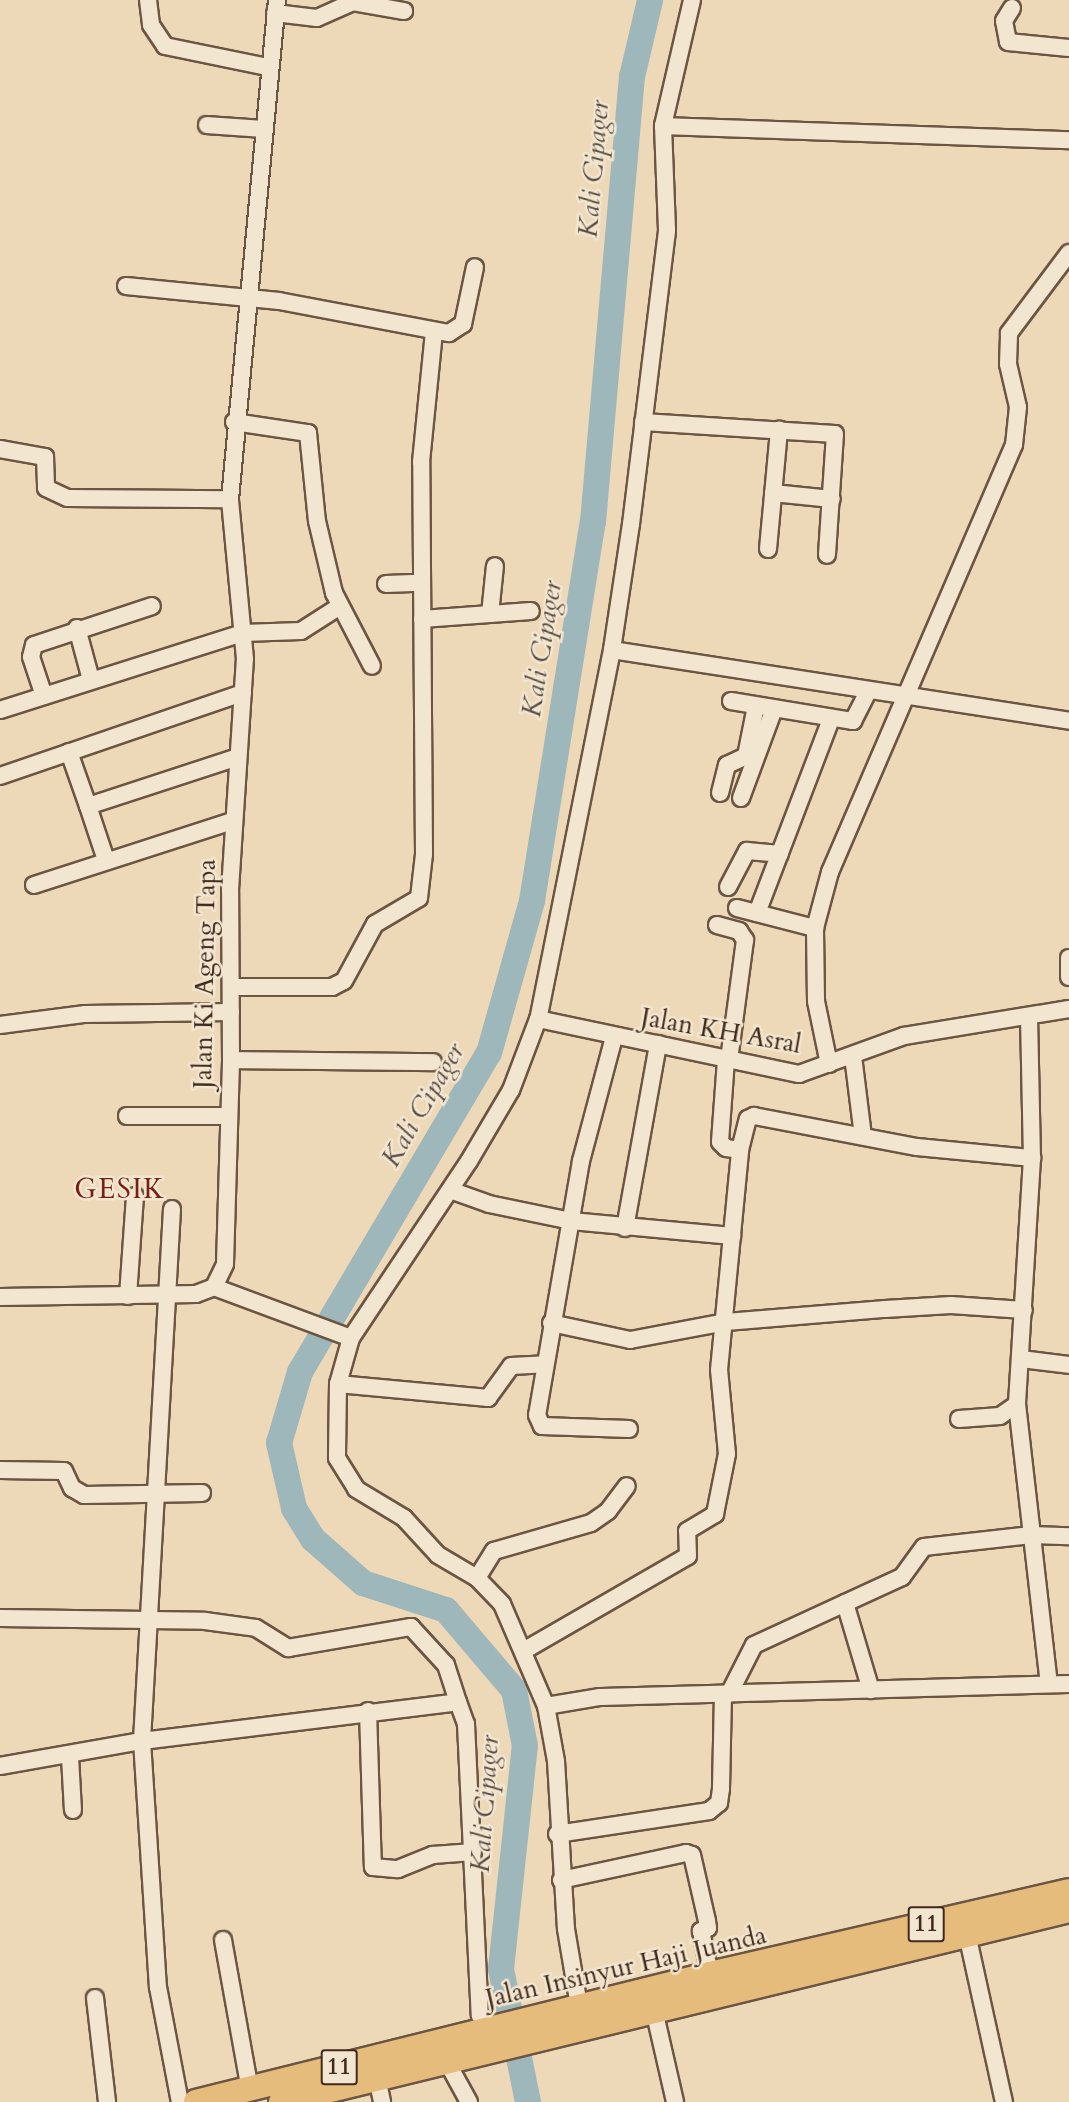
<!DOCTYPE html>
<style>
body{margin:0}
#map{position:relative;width:1069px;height:2102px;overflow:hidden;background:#edd8b8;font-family:Cardo,serif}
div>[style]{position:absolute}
.river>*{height:26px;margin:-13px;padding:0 13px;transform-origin:13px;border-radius:13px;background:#9eb7ba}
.roads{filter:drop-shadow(2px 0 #6c5542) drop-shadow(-2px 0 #6c5542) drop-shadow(0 2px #6c5542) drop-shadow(0 -2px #6c5542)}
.minor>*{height:16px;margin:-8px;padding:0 8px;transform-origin:8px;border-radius:8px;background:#f3e6d1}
.highway>*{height:24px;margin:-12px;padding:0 12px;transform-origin:12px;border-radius:12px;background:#e6bc7c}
span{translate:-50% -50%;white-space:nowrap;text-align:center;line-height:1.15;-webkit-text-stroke:5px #f3e6d1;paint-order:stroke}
.shield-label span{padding:2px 4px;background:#f3e6d1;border:2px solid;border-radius:4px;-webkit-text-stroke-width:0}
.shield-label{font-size:24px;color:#41291b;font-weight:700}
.street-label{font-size:26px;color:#41291b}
.water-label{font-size:27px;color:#584c43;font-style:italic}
.quarter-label{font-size:28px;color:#7a1f14;letter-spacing:1.5px}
</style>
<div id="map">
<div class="river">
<i style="left:528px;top:2102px;width:136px;rotate:-101.5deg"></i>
<i style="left:501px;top:1969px;width:224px;rotate:-83.9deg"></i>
<i style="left:525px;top:1746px;width:57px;rotate:-101.1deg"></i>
<i style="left:514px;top:1690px;width:105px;rotate:-130.4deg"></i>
<i style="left:446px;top:1610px;width:87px;rotate:-162deg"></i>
<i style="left:363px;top:1583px;width:67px;rotate:-138.7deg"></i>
<i style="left:313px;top:1539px;width:36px;rotate:-122deg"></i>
<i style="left:294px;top:1508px;width:67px;rotate:-103deg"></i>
<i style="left:279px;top:1443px;width:74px;rotate:-73.5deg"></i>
<i style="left:300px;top:1372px;width:371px;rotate:-59.4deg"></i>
<i style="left:489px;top:1053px;width:158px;rotate:-74.2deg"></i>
<i style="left:532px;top:901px;width:384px;rotate:-80.9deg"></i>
<i style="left:593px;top:522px;width:447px;rotate:-85deg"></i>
<i style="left:632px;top:77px;width:79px;rotate:-76.8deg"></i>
</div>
<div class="roads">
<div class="minor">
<i style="left:148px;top:0;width:25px;rotate:83deg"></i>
<i style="left:151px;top:25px;width:25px;rotate:56deg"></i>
<i style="left:165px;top:46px;width:104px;rotate:11.6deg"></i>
<i style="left:692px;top:0;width:129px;rotate:103deg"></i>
<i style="left:663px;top:126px;width:105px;rotate:87.8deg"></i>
<i style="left:667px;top:231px;width:295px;rotate:97deg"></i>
<i style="left:631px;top:524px;width:127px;rotate:98.6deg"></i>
<i style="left:612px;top:650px;width:376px;rotate:101.3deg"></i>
<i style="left:538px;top:1019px;width:76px;rotate:110.8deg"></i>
<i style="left:511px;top:1090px;width:82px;rotate:120.6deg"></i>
<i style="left:469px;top:1161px;width:213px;rotate:123.7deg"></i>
<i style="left:351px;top:1338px;width:48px;rotate:105.8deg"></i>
<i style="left:338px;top:1384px;width:74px;rotate:90.8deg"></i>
<i style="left:337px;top:1458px;width:36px;rotate:58deg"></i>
<i style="left:356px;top:1489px;width:56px;rotate:31.1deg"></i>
<i style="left:404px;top:1518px;width:50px;rotate:47.4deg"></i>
<i style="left:438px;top:1555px;width:45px;rotate:30.5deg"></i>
<i style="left:477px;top:1578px;width:36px;rotate:46deg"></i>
<i style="left:502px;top:1604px;width:111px;rotate:66.7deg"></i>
<i style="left:546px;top:1706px;width:55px;rotate:-9.5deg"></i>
<i style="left:600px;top:1697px;width:469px;rotate:-1.6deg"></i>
<i style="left:1012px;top:8px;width:15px;rotate:122deg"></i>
<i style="left:1004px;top:21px;width:21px;rotate:79deg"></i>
<i style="left:1008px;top:42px;width:61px;rotate:5.6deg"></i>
<i style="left:275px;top:13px;width:42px;rotate:6.8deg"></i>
<i style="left:317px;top:18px;width:39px;rotate:-24deg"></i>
<i style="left:353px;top:2px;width:52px;rotate:10deg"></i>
<i style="left:207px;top:125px;width:56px;rotate:4.1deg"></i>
<i style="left:663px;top:126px;width:406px;rotate:2deg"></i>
<i style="left:126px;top:286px;width:154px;rotate:5.6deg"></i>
<i style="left:279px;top:301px;width:173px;rotate:10.7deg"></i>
<i style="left:449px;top:333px;width:17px;rotate:-33deg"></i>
<i style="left:463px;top:324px;width:58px;rotate:-78.1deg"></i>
<i style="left:234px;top:422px;width:75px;rotate:8.5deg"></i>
<i style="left:308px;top:433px;width:88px;rotate:84.2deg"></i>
<i style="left:317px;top:521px;width:74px;rotate:76.7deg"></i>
<i style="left:334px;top:593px;width:82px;rotate:62.5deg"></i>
<i style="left:643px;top:422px;width:192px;rotate:3.6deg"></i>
<i style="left:835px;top:434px;width:121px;rotate:93.8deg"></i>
<i style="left:0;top:449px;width:46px;rotate:10.1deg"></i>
<i style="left:45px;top:457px;width:31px;rotate:88deg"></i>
<i style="left:46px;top:488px;width:23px;rotate:25deg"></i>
<i style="left:67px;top:498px;width:163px;rotate:0.4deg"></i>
<i style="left:773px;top:493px;width:59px;rotate:5.8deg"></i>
<i style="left:768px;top:549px;width:120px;rotate:-84.7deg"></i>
<i style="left:386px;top:584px;width:33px;rotate:-2deg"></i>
<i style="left:490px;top:614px;width:48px;rotate:-84.1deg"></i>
<i style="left:422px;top:619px;width:109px;rotate:-4.2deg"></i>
<i style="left:77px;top:628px;width:54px;rotate:74.9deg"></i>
<i style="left:612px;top:650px;width:462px;rotate:8.8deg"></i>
<i style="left:44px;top:696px;width:41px;rotate:-108.4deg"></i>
<i style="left:31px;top:657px;width:12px;rotate:-76deg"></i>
<i style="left:34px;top:645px;width:124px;rotate:-18.3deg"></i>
<i style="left:731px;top:701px;width:124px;rotate:9.3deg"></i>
<i style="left:853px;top:721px;width:33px;rotate:-63deg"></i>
<i style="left:0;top:710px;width:255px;rotate:-17.6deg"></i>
<i style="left:243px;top:633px;width:58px;rotate:-2deg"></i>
<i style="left:301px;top:631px;width:46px;rotate:-32.7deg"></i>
<i style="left:69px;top:752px;width:57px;rotate:70.6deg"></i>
<i style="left:88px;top:806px;width:155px;rotate:-18.1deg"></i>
<i style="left:0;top:776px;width:257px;rotate:-18.9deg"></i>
<i style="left:720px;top:793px;width:29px;rotate:-76deg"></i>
<i style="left:727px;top:765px;width:21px;rotate:-25deg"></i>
<i style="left:746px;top:756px;width:51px;rotate:-78.7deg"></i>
<i style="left:741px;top:798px;width:95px;rotate:-69.7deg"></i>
<i style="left:88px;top:806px;width:57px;rotate:71.6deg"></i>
<i style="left:34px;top:885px;width:208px;rotate:-17.9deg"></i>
<i style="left:728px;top:887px;width:41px;rotate:-62.2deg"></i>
<i style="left:747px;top:851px;width:33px;rotate:5deg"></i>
<i style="left:737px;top:908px;width:81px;rotate:14.4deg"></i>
<i style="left:757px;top:913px;width:208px;rotate:-69.1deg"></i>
<i style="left:717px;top:925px;width:23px;rotate:15deg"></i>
<i style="left:739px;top:931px;width:11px;rotate:56deg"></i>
<i style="left:745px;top:940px;width:121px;rotate:97.6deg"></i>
<i style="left:1069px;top:958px;width:19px;rotate:90deg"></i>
<i style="left:231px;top:987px;width:101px"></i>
<i style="left:332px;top:987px;width:13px;rotate:-27deg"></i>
<i style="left:344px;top:981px;width:65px;rotate:-61.5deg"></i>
<i style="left:375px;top:924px;width:51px;rotate:-30.6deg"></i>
<i style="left:419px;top:898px;width:44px;rotate:-83.5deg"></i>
<i style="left:424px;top:854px;width:392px;rotate:-90.4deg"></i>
<i style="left:421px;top:462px;width:132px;rotate:-84.3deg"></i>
<i style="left:1029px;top:1016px;width:142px;rotate:88.8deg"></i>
<i style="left:1032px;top:1158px;width:246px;rotate:93.5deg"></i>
<i style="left:1017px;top:1404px;width:281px;rotate:83.5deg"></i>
<i style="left:538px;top:1019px;width:267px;rotate:11.9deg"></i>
<i style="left:799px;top:1074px;width:112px;rotate:-19.9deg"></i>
<i style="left:904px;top:1036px;width:167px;rotate:-9.3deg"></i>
<i style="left:0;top:1025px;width:86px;rotate:-7.4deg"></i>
<i style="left:85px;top:1014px;width:146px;rotate:-0.8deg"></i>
<i style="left:614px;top:1037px;width:128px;rotate:104.9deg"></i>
<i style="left:581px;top:1161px;width:258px;rotate:99.8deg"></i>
<i style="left:537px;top:1415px;width:12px;rotate:66deg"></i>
<i style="left:542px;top:1426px;width:87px;rotate:2deg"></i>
<i style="left:853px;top:1056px;width:81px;rotate:82.9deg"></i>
<i style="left:231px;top:1060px;width:202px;rotate:0.6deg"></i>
<i style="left:726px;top:1060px;width:82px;rotate:94.2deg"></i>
<i style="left:720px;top:1142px;width:8px;rotate:45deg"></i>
<i style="left:726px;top:1148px;width:14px;rotate:8deg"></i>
<i style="left:829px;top:1064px;width:64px;rotate:-101.7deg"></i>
<i style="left:816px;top:1001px;width:73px;rotate:-90.8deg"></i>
<i style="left:815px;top:928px;width:58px;rotate:-75deg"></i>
<i style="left:830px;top:872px;width:465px;rotate:-66.7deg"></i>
<i style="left:1014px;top:445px;width:38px;rotate:-84deg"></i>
<i style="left:1018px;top:407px;width:44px;rotate:-103.1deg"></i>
<i style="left:1008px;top:364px;width:31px;rotate:-88deg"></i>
<i style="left:1009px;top:333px;width:100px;rotate:-53.1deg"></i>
<i style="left:127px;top:1116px;width:101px"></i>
<i style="left:450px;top:1190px;width:41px;rotate:19.7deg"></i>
<i style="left:489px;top:1204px;width:84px;rotate:11.7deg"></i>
<i style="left:571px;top:1221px;width:162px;rotate:5.3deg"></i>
<i style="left:172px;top:1209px;width:533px;rotate:93.23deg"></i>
<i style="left:142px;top:1741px;width:247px;rotate:86.3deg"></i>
<i style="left:158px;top:1987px;width:117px;rotate:79.2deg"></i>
<i style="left:625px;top:1228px;width:187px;rotate:-79.8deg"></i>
<i style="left:214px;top:1287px;width:146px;rotate:20.4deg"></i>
<i style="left:128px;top:1296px;width:100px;rotate:-86deg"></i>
<i style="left:0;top:1297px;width:196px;rotate:-0.9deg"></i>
<i style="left:196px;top:1294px;width:19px;rotate:-21deg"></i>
<i style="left:214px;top:1287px;width:25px;rotate:-64deg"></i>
<i style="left:225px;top:1264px;width:204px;rotate:-88.3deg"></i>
<i style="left:231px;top:1060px;width:170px;rotate:-90.3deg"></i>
<i style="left:230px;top:890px;width:231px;rotate:-86.3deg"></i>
<i style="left:245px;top:659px;width:161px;rotate:-95.4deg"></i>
<i style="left:230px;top:499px;width:501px;rotate:-84.62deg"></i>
<i style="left:551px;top:1323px;width:81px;rotate:12.1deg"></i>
<i style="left:630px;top:1340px;width:98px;rotate:-10.6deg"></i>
<i style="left:726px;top:1322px;width:160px;rotate:-4.7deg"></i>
<i style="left:885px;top:1309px;width:66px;rotate:-3.5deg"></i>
<i style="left:951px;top:1305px;width:73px;rotate:3.9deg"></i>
<i style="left:1021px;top:1359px;width:48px;rotate:7.1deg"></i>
<i style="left:338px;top:1384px;width:151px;rotate:5.3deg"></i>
<i style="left:488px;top:1398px;width:39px;rotate:-54deg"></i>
<i style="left:511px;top:1366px;width:34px;rotate:-3deg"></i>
<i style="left:959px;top:1419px;width:41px;rotate:-4.2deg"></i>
<i style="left:1000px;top:1416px;width:21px;rotate:-35deg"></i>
<i style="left:0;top:1470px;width:64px;rotate:0.9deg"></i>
<i style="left:64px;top:1471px;width:19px;rotate:65deg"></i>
<i style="left:72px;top:1488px;width:14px;rotate:30deg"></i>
<i style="left:84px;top:1495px;width:118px;rotate:-1deg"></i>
<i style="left:477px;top:1578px;width:32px;rotate:-58deg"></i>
<i style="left:494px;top:1551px;width:101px;rotate:-16.1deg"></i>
<i style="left:591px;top:1523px;width:21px;rotate:-35deg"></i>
<i style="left:608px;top:1511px;width:31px;rotate:-53deg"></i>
<i style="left:845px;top:1603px;width:91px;rotate:73.4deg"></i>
<i style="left:0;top:1618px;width:205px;rotate:0.8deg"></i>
<i style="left:205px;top:1621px;width:51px;rotate:7.8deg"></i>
<i style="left:256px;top:1628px;width:38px;rotate:32deg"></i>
<i style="left:288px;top:1648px;width:125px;rotate:-9.7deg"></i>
<i style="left:411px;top:1627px;width:52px;rotate:47.4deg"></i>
<i style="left:446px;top:1665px;width:39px;rotate:72deg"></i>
<i style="left:525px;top:1650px;width:188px;rotate:-30deg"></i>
<i style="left:688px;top:1556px;width:25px;rotate:-92deg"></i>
<i style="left:687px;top:1531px;width:33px;rotate:-31deg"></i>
<i style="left:715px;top:1514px;width:61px;rotate:-78.7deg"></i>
<i style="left:727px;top:1454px;width:84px;rotate:-95.4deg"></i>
<i style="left:719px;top:1370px;width:221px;rotate:-84.5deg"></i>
<i style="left:740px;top:1150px;width:32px;rotate:-76deg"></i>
<i style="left:748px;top:1119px;width:7px;rotate:-27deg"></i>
<i style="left:754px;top:1116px;width:166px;rotate:10.8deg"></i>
<i style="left:917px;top:1147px;width:116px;rotate:5.5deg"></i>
<i style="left:729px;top:1694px;width:55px;rotate:-63deg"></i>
<i style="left:754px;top:1645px;width:163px;rotate:-24.7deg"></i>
<i style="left:902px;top:1577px;width:37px;rotate:-54deg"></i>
<i style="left:924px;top:1547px;width:108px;rotate:-6.4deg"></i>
<i style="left:1031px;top:1535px;width:38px;rotate:2deg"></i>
<i style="left:546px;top:1706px;width:56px;rotate:79.7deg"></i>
<i style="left:556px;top:1761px;width:168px;rotate:86.6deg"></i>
<i style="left:566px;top:1929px;width:78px;rotate:80.4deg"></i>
<i style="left:368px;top:1711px;width:156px;rotate:88.2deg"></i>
<i style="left:373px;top:1867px;width:25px;rotate:5deg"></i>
<i style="left:398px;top:1869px;width:38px;rotate:-22deg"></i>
<i style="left:433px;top:1855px;width:40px;rotate:-4.3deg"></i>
<i style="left:70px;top:1757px;width:53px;rotate:86.8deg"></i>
<i style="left:0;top:1766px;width:144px;rotate:-10deg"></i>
<i style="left:142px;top:1741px;width:318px;rotate:-7deg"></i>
<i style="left:458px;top:1702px;width:23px;rotate:70deg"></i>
<i style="left:466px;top:1724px;width:292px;rotate:87.3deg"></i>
<i style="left:557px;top:1834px;width:154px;rotate:-8.6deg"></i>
<i style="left:709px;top:1811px;width:13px;rotate:-39deg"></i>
<i style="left:719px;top:1803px;width:14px;rotate:-82deg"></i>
<i style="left:721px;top:1789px;width:95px;rotate:-88.8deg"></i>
<i style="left:561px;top:1880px;width:128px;rotate:-12.2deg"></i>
<i style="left:686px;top:1853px;width:6px;rotate:18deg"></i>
<i style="left:692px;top:1855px;width:68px;rotate:77.2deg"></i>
<i style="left:707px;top:1921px;width:7px;rotate:82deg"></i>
<i style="left:708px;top:1928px;width:8px;rotate:157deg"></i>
<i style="left:701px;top:1931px;width:44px;rotate:78.2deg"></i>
<i style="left:967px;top:1934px;width:172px;rotate:77.6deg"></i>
<i style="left:223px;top:1940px;width:152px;rotate:79.8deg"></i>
<i style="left:95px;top:1998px;width:105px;rotate:83.4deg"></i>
<i style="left:654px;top:2010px;width:94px;rotate:77.1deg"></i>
<i style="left:447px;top:2062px;width:46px;rotate:61.2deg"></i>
<i style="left:377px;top:2078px;width:25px;rotate:78deg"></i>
</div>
<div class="highway">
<i style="left:196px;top:2102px;width:530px;rotate:-13.98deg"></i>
<i style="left:710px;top:1974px;width:368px;rotate:-13deg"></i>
<i style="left:281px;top:2102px;width:811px;rotate:-13.69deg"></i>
</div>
</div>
<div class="shield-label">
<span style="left:926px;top:1924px">11</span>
<span style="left:339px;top:2067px">11</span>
</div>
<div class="street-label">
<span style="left:205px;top:974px;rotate:-89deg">Jalan Ki Ageng Tapa</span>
<span style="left:721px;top:1031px;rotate:10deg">Jalan KH Asral</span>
<span style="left:626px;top:1967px;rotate:-13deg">Jalan Insinyur Haji Juanda</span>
</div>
<div class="water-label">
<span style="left:594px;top:169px;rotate:-85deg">Kali Cipager</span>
<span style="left:542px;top:649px;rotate:-81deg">Kali Cipager</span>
<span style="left:423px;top:1105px;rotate:-60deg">Kali Cipager</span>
<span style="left:485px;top:1804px;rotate:-86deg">Kali Cipager</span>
</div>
<div class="quarter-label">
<span style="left:120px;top:1189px">GESIK</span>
</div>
</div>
